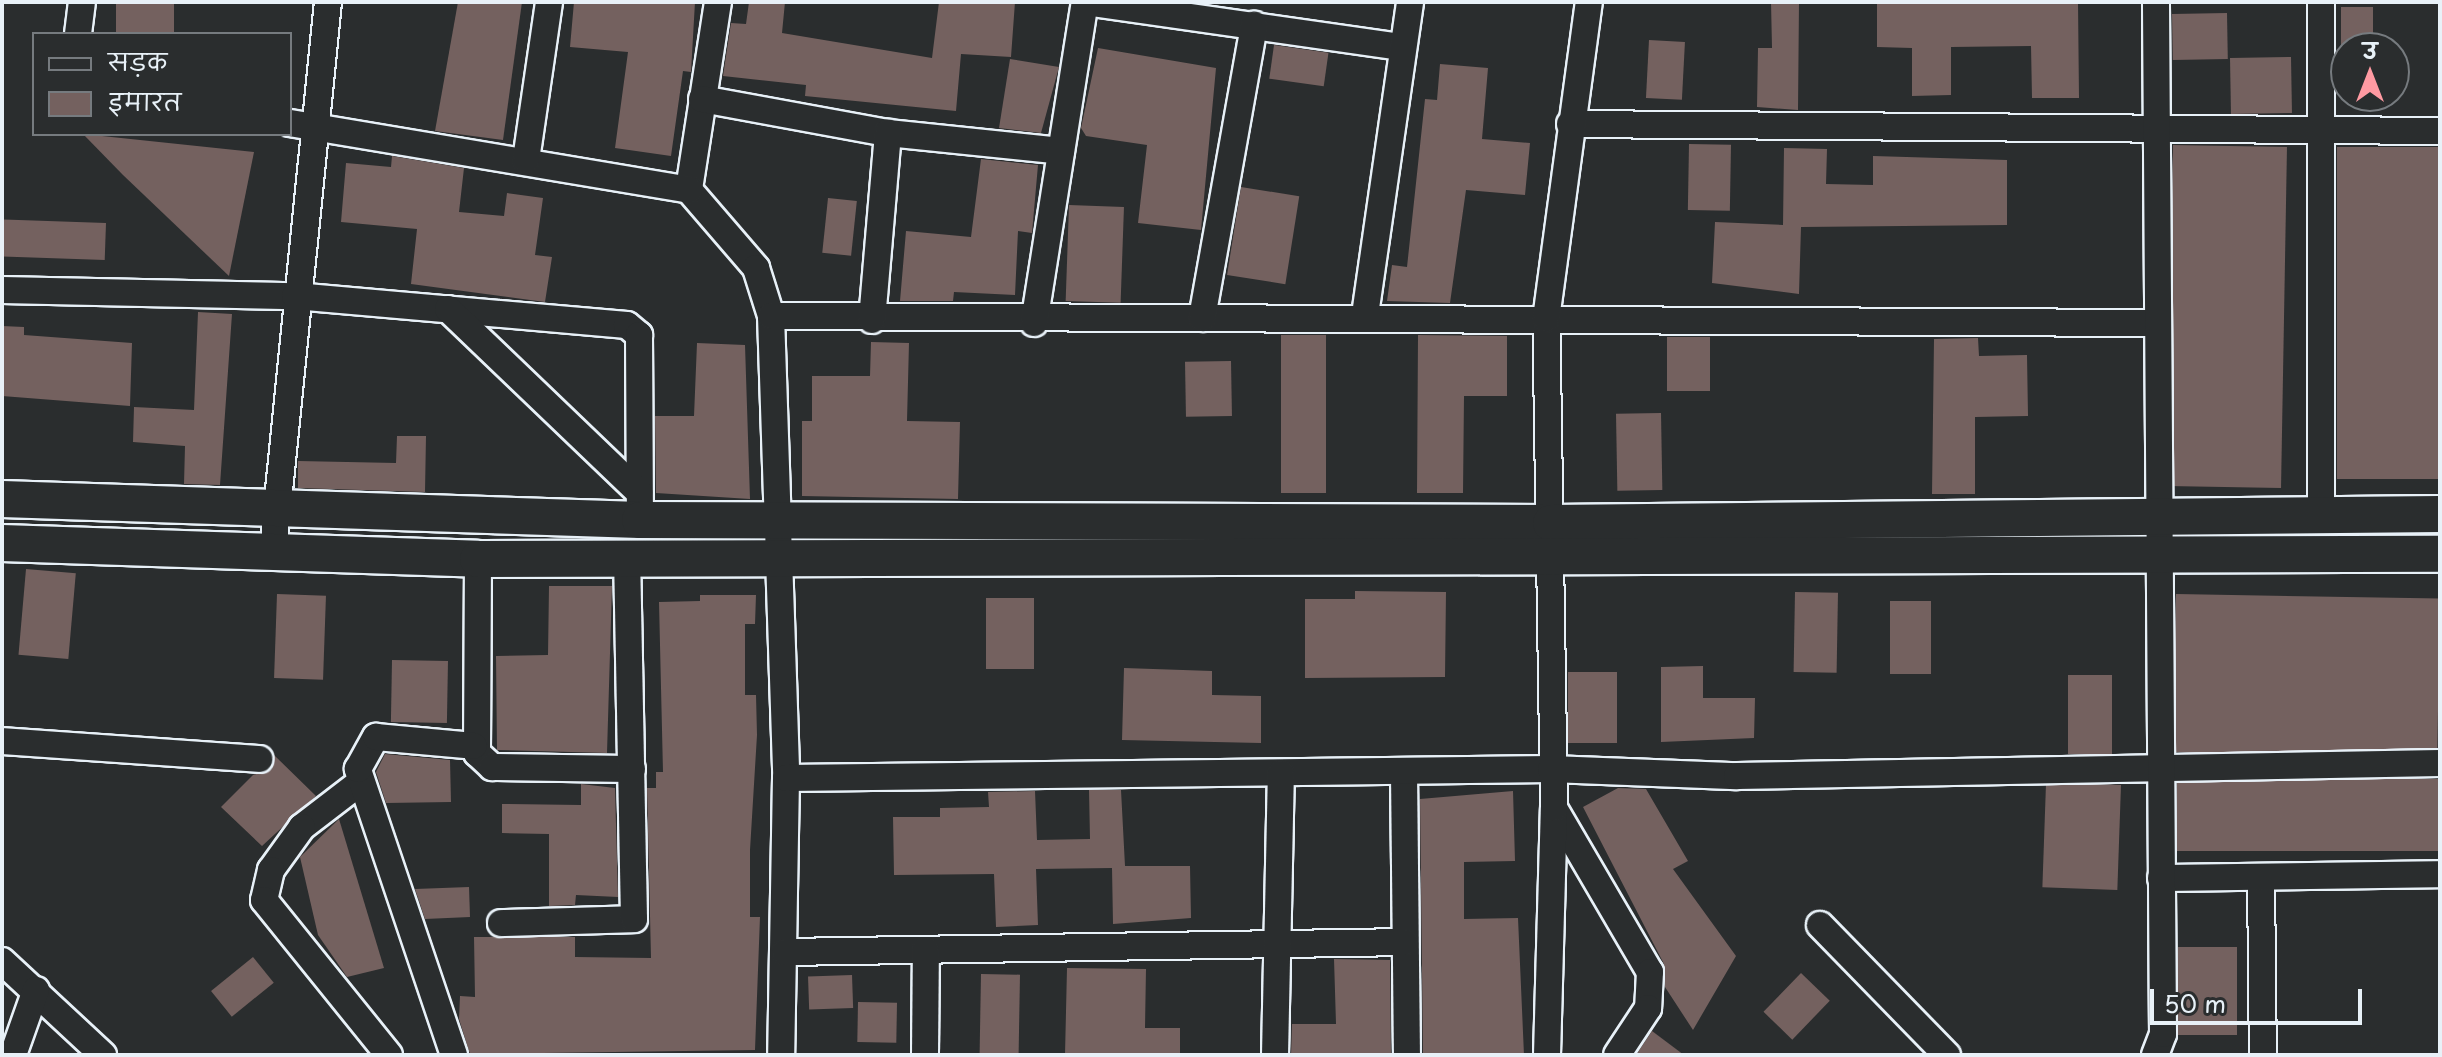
<!DOCTYPE html>
<meta charset="utf-8">
<style>
body{margin:0}
#map{position:relative;width:2442px;height:1057px;overflow:hidden;background:#2a2d2e;font-family:"Playpen Sans","Playpen Sans Deva",sans-serif}
div>[style]{position:absolute}
.building>*{inset:0;background:#74615f;transform-origin:0 0}
.roads{filter:drop-shadow(2px 0 #e8f1f8) drop-shadow(-2px 0 #e8f1f8) drop-shadow(0 2px #e8f1f8) drop-shadow(0 -2px #e8f1f8)}
.street>*{height:26px;margin:-13px;padding:0 13px;transform-origin:13px;border-radius:13px;background:#2a2d2e}
.secondary>*{height:36px;margin:-18px;padding:0 18px;transform-origin:18px;border-radius:18px;background:#2a2d2e}
span{translate:-50% -50%;white-space:nowrap;text-align:center;line-height:1.15;-webkit-text-stroke:8px #2a2d2e;paint-order:stroke}
.frame{position:absolute;inset:0;border:4px solid #e8f1f8;pointer-events:none}
.legend{position:absolute;left:32px;top:32px;width:260px;height:104px;box-sizing:border-box;background:#2a2d2e;border:2px solid #767b7f;margin:0;padding:10px 14px;list-style:none;font-size:24px;color:#e8f1f8}
.legend li{display:flex;align-items:center;gap:16px;height:40px}
.legend b{width:40px;border:2px solid #767b7f}
.north{position:absolute;left:2330px;top:32px;width:80px;height:80px;box-sizing:border-box;background:#2a2d2e;border:2px solid #767b7f;border-radius:50%;rotate:0deg;font-size:22px;font-weight:700;line-height:32px;text-align:center;color:#e8f1f8}
.north::after{content:'';display:block;margin:auto;width:28px;height:36px;background:#ff9aa2;clip-path:polygon(50% 0,100% 100%,50% 72%,0 100%)}
.scale{position:absolute;left:2150px;top:989px;width:212px;height:36px;box-sizing:border-box;border:4px solid #e8f1f8;border-top:0;padding-left:10px;font-size:24px;line-height:28px;white-space:nowrap;color:#e8f1f8;-webkit-text-stroke:6px #2a2d2e;paint-order:stroke}
</style>
<div id="map">
<div class="building">
<i style="left:116px;top:2px;width:58px;height:32px"></i>
<i style="clip-path:polygon(458px 2px,522px 2px,503px 140px,435px 131px)"></i>
<i style="clip-path:polygon(574px 2px,695px 2px,691px 72px,683px 71px,671px 156px,615px 148px,628px 52px,570px 47px)"></i>
<i style="clip-path:polygon(749px 2px,785px 2px,782px 33px,932px 58px,939px 2px,1015px 2px,1011px 57px,961px 54px,956px 111px,805px 96px,806px 85px,723px 76px,731px 23px,746px 24px)"></i>
<i style="clip-path:polygon(1771px 2px,1799px 2px,1798px 110px,1757px 107px,1758px 48px,1772px 48px)"></i>
<i style="clip-path:polygon(1877px 2px,2078px 2px,2079px 98px,2032px 98px,2031px 46px,1951px 47px,1951px 95px,1912px 96px,1912px 48px,1877px 47px)"></i>
<i style="left:2341px;top:7px;width:32px;height:41px"></i>
<i style="left:2227px;top:13px;width:46px;height:55px;rotate:89deg"></i>
<i style="left:1649px;top:40px;width:36px;height:58px;rotate:3deg"></i>
<i style="left:1274px;top:45px;width:55px;height:34px;rotate:8deg"></i>
<i style="clip-path:polygon(1098px 48px,1216px 68px,1201px 230px,1138px 223px,1147px 145px,1086px 136px,1081px 128px)"></i>
<i style="left:2291px;top:57px;width:56px;height:61px;rotate:89deg"></i>
<i style="clip-path:polygon(1010px 59px,1059px 67px,1041px 133px,999px 128px)"></i>
<i style="clip-path:polygon(1440px 64px,1488px 68px,1482px 139px,1530px 143px,1525px 195px,1466px 190px,1450px 303px,1387px 301px,1392px 265px,1407px 267px,1425px 99px,1437px 100px)"></i>
<i style="clip-path:polygon(83px 134px,254px 152px,229px 276px,123px 175px)"></i>
<i style="left:1689px;top:144px;width:42px;height:66px;rotate:1deg"></i>
<i style="left:2173px;top:145px;width:114px;height:341px;rotate:1deg"></i>
<i style="left:2439px;top:147px;width:332px;height:102px;rotate:90deg"></i>
<i style="clip-path:polygon(1784px 148px,1827px 149px,1826px 184px,1873px 185px,1873px 156px,2007px 160px,2007px 225px,1801px 227px,1799px 294px,1712px 283px,1715px 222px,1783px 225px)"></i>
<i style="clip-path:polygon(392px 156px,464px 168px,459px 212px,504px 216px,507px 193px,543px 198px,535px 255px,552px 257px,545px 302px,411px 284px,417px 229px,341px 222px,346px 163px,391px 167px)"></i>
<i style="clip-path:polygon(981px 159px,1038px 165px,1032px 233px,1018px 231px,1015px 295px,954px 292px,953px 301px,900px 301px,906px 231px,971px 237px)"></i>
<i style="left:1241px;top:187px;width:59px;height:89px;rotate:9deg"></i>
<i style="left:828px;top:198px;width:29px;height:55px;rotate:6deg"></i>
<i style="left:1069px;top:205px;width:55px;height:96px;rotate:2deg"></i>
<i style="left:106px;top:223px;width:37px;height:102px;rotate:92deg"></i>
<i style="clip-path:polygon(198px 312px,232px 314px,220px 485px,184px 484px,185px 446px,133px 442px,134px 407px,194px 410px)"></i>
<i style="clip-path:polygon(2px 326px,24px 327px,24px 335px,132px 343px,130px 406px,2px 396px)"></i>
<i style="left:1281px;top:335px;width:45px;height:158px"></i>
<i style="clip-path:polygon(1418px 335px,1507px 336px,1507px 396px,1464px 396px,1463px 493px,1417px 493px)"></i>
<i style="left:1667px;top:337px;width:43px;height:54px"></i>
<i style="clip-path:polygon(1978px 338px,1979px 356px,2027px 355px,2028px 416px,1975px 417px,1975px 494px,1932px 494px,1934px 339px)"></i>
<i style="clip-path:polygon(871px 342px,909px 343px,907px 421px,960px 422px,958px 499px,802px 496px,802px 421px,812px 421px,812px 376px,870px 376px)"></i>
<i style="clip-path:polygon(697px 343px,745px 345px,750px 499px,656px 493px,655px 416px,694px 416px)"></i>
<i style="left:1231px;top:361px;width:55px;height:46px;rotate:89deg"></i>
<i style="left:1661px;top:413px;width:77px;height:45px;rotate:89deg"></i>
<i style="clip-path:polygon(397px 436px,426px 436px,425px 492px,298px 488px,298px 461px,396px 463px)"></i>
<i style="left:26px;top:569px;width:50px;height:86px;rotate:5deg"></i>
<i style="clip-path:polygon(549px 586px,612px 586px,607px 753px,497px 750px,496px 656px,548px 655px)"></i>
<i style="clip-path:polygon(1355px 591px,1446px 592px,1445px 677px,1305px 678px,1305px 599px,1355px 599px)"></i>
<i style="left:1795px;top:592px;width:43px;height:80px;rotate:1deg"></i>
<i style="left:277px;top:594px;width:49px;height:84px;rotate:2deg"></i>
<i style="left:2176px;top:594px;width:264px;height:158px;rotate:1deg"></i>
<i style="clip-path:polygon(700px 595px,756px 595px,755px 624px,745px 624px,745px 695px,756px 695px,757px 735px,750px 850px,750px 917px,760px 917px,755px 1050px,470px 1054px,459px 1019px,460px 996px,475px 997px,474px 937px,575px 937px,575px 957px,651px 958px,647px 788px,656px 788px,656px 772px,663px 772px,659px 602px,700px 601px)"></i>
<i style="left:986px;top:598px;width:48px;height:71px"></i>
<i style="left:1890px;top:601px;width:41px;height:73px"></i>
<i style="left:392px;top:660px;width:56px;height:62px;rotate:1deg"></i>
<i style="clip-path:polygon(1703px 666px,1703px 698px,1755px 698px,1754px 738px,1661px 742px,1661px 667px)"></i>
<i style="clip-path:polygon(1124px 668px,1212px 671px,1212px 695px,1261px 696px,1261px 743px,1122px 740px)"></i>
<i style="left:1568px;top:672px;width:49px;height:71px"></i>
<i style="left:2068px;top:675px;width:44px;height:79px"></i>
<i style="clip-path:polygon(385px 754px,450px 760px,451px 802px,386px 803px,376px 772px)"></i>
<i style="clip-path:polygon(274px 755px,316px 796px,262px 846px,221px 807px,253px 775px,272px 769px)"></i>
<i style="left:2440px;top:779px;width:72px;height:263px;rotate:90deg"></i>
<i style="clip-path:polygon(581px 784px,615px 788px,618px 897px,576px 895px,575px 905px,549px 906px,549px 834px,502px 833px,502px 804px,581px 805px)"></i>
<i style="left:2121px;top:785px;width:105px;height:75px;rotate:92deg"></i>
<i style="clip-path:polygon(1618px 788px,1646px 789px,1688px 861px,1673px 869px,1736px 956px,1693px 1030px,1665px 987px,1664px 964px,1583px 807px)"></i>
<i style="clip-path:polygon(1089px 790px,1121px 790px,1125px 866px,1190px 866px,1191px 918px,1113px 924px,1112px 868px,1036px 869px,1038px 925px,996px 927px,994px 874px,894px 875px,893px 817px,940px 817px,940px 808px,989px 807px,988px 792px,1035px 791px,1037px 840px,1090px 839px)"></i>
<i style="clip-path:polygon(1513px 791px,1515px 861px,1464px 862px,1464px 919px,1518px 918px,1524px 1055px,1423px 1055px,1420px 799px)"></i>
<i style="clip-path:polygon(339px 819px,384px 968px,347px 977px,318px 935px,300px 857px)"></i>
<i style="clip-path:polygon(469px 887px,470px 917px,425px 919px,415px 889px)"></i>
<i style="left:2178px;top:947px;width:59px;height:88px"></i>
<i style="left:253px;top:957px;width:33px;height:54px;rotate:51deg"></i>
<i style="clip-path:polygon(1334px 959px,1390px 960px,1391px 1055px,1291px 1055px,1292px 1024px,1336px 1024px)"></i>
<i style="clip-path:polygon(1067px 968px,1146px 969px,1145px 1028px,1180px 1028px,1180px 1055px,1065px 1055px)"></i>
<i style="left:1801px;top:973px;width:40px;height:54px;rotate:44deg"></i>
<i style="left:981px;top:974px;width:39px;height:81px;rotate:1deg"></i>
<i style="left:852px;top:975px;width:33px;height:44px;rotate:88deg"></i>
<i style="left:858px;top:1002px;width:39px;height:40px;rotate:1deg"></i>
<i style="clip-path:polygon(1652px 1031px,1684px 1055px,1636px 1055px)"></i>
</div>
<div class="roads">
<div class="street">
<i style="left:718px;top:2px;width:190px;rotate:98.8deg"></i>
<i style="left:689px;top:190px;width:103px;rotate:49.3deg"></i>
<i style="left:756px;top:268px;width:50px;rotate:72.6deg"></i>
<i style="left:771px;top:316px;width:462px;rotate:88.1deg"></i>
<i style="left:786px;top:778px;width:277px;rotate:91deg"></i>
<i style="left:1085px;top:2px;width:321px;rotate:8.1deg"></i>
<i style="left:2321px;top:2px;width:514px;rotate:90deg"></i>
<i style="left:78px;top:34px;width:32px;rotate:-83deg"></i>
<i style="left:702px;top:99px;width:189px;rotate:10.4deg"></i>
<i style="left:888px;top:133px;width:174px;rotate:5.9deg"></i>
<i style="left:290px;top:123px;width:405px;rotate:9.5deg"></i>
<i style="left:1570px;top:124px;width:870px;rotate:0.46deg"></i>
<i style="left:526px;top:160px;width:160px;rotate:-81.7deg"></i>
<i style="left:2px;top:290px;width:293px;rotate:1.2deg"></i>
<i style="left:295px;top:296px;width:333px;rotate:5deg"></i>
<i style="left:627px;top:325px;width:16px;rotate:40deg"></i>
<i style="left:639px;top:335px;width:185px;rotate:89.7deg"></i>
<i style="left:448px;top:309px;width:265px;rotate:43.8deg"></i>
<i style="left:1365px;top:315px;width:316px;rotate:-81.8deg"></i>
<i style="left:771px;top:316px;width:1386px;rotate:0.29deg"></i>
<i style="left:1202px;top:318px;width:298px;rotate:-79.9deg"></i>
<i style="left:872px;top:320px;width:188px;rotate:-85.1deg"></i>
<i style="left:1034px;top:323px;width:325px;rotate:-81deg"></i>
<i style="left:273px;top:550px;width:551px;rotate:-84.27deg"></i>
<i style="left:478px;top:559px;width:194px;rotate:90.3deg"></i>
<i style="left:477px;top:753px;width:21px;rotate:43deg"></i>
<i style="left:492px;top:767px;width:140px;rotate:0.8deg"></i>
<i style="left:2px;top:741px;width:258px;rotate:4deg"></i>
<i style="left:1404px;top:772px;width:283px;rotate:89.4deg"></i>
<i style="left:786px;top:778px;width:765px;rotate:-0.67deg"></i>
<i style="left:1551px;top:769px;width:186px;rotate:2.2deg"></i>
<i style="left:1737px;top:776px;width:703px;rotate:-1.06deg"></i>
<i style="left:358px;top:784px;width:71px;rotate:142.5deg"></i>
<i style="left:302px;top:827px;width:53px;rotate:125.8deg"></i>
<i style="left:271px;top:870px;width:31px;rotate:103deg"></i>
<i style="left:264px;top:900px;width:199px;rotate:51.1deg"></i>
<i style="left:1554px;top:808px;width:190px;rotate:59.7deg"></i>
<i style="left:1650px;top:972px;width:36px;rotate:93deg"></i>
<i style="left:1648px;top:1008px;width:56px;rotate:123.4deg"></i>
<i style="left:2261px;top:877px;width:178px;rotate:89.4deg"></i>
<i style="left:2161px;top:878px;width:279px;rotate:-0.8deg"></i>
<i style="left:501px;top:923px;width:133px;rotate:-1.7deg"></i>
<i style="left:634px;top:919px;width:363px;rotate:-91.1deg"></i>
<i style="left:1820px;top:925px;width:182px;rotate:45.7deg"></i>
<i style="left:785px;top:952px;width:620px;rotate:-0.92deg"></i>
<i style="left:2px;top:961px;width:138px;rotate:42.9deg"></i>
<i style="left:13px;top:1055px;width:69px;rotate:-70.5deg"></i>
<i style="left:454px;top:1055px;width:302px;rotate:-108.6deg"></i>
<i style="left:358px;top:769px;width:37px;rotate:-61deg"></i>
<i style="left:376px;top:737px;width:98px;rotate:5.2deg"></i>
<i style="left:925px;top:1055px;width:105px;rotate:-89.5deg"></i>
<i style="left:1275px;top:1055px;width:282px;rotate:-88.8deg"></i>
<i style="left:1547px;top:1055px;width:247px;rotate:-88.4deg"></i>
<i style="left:1554px;top:808px;width:489px;rotate:-90.9deg"></i>
<i style="left:1546px;top:319px;width:320px;rotate:-82.3deg"></i>
<i style="left:2155px;top:1055px;width:22px;rotate:-69deg"></i>
<i style="left:2163px;top:1034px;width:1032px;rotate:-90.39deg"></i>
</div>
<div class="secondary">
<i style="left:2px;top:499px;width:638px;rotate:1.89deg"></i>
<i style="left:640px;top:520px;width:911px;rotate:0.19deg"></i>
<i style="left:1551px;top:523px;width:889px;rotate:-0.58deg"></i>
<i style="left:2px;top:543px;width:476px;rotate:1.9deg"></i>
<i style="left:478px;top:559px;width:1962px;rotate:-0.15deg"></i>
</div>
</div>
<div class="frame"></div>
<ul class="legend">
<li><b style="height:10px;background:#2a2d2e"></b>सड़क</li>
<li><b style="height:22px;background:#74615f"></b>इमारत</li>
</ul>
<div class="north">उ</div>
<div class="scale">50 m</div>
</div>
